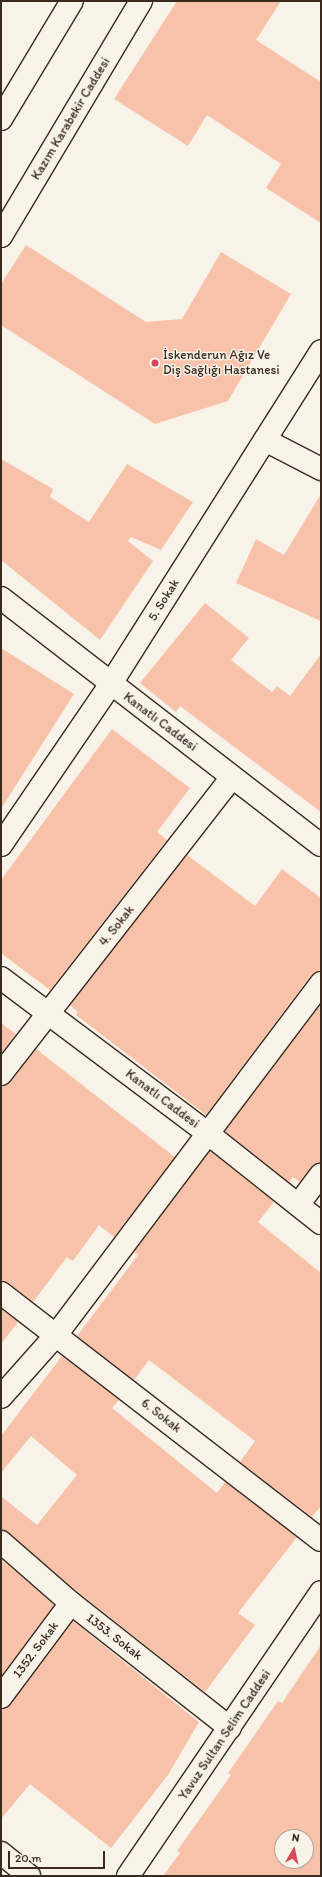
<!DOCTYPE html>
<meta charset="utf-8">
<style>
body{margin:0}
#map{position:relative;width:322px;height:1877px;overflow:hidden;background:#f7f3e8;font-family:Itim,sans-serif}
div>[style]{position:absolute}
.building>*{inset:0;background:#f8c2aa}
.roads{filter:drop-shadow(1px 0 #3b2a1e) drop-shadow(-1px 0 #3b2a1e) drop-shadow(0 1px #3b2a1e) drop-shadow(0 -1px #3b2a1e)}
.minor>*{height:22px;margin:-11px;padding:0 11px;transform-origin:11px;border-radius:11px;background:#f7f3e8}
.tertiary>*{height:22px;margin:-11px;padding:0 11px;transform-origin:11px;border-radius:11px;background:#f7f3e8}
.dots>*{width:11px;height:11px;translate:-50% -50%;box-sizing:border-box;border:2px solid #f7f3e8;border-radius:50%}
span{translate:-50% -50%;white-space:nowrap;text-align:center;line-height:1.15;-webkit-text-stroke:3px #f7f3e8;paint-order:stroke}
.street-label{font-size:13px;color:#3b2a1e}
.poi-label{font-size:13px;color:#3b2a1e}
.left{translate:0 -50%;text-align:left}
.frame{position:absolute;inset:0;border:2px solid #3b2a1e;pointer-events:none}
.north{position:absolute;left:274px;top:1829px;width:40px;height:40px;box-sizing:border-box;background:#f7f3e8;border:1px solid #aca397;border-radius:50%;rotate:9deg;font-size:11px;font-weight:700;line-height:16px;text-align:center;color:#3b2a1e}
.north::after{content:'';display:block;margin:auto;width:14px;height:18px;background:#d1495b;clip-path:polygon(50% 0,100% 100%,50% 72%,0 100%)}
.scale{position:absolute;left:8px;top:1851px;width:97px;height:18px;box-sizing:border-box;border:2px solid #3b2a1e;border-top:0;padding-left:5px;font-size:12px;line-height:14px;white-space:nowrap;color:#3b2a1e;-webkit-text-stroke:3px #f7f3e8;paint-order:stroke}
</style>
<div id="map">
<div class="building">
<i style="clip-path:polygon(177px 1px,281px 1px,256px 40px,321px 82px,321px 223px,266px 188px,281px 164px,207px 115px,188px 146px,114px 99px)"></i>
<i style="clip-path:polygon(26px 245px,146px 322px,182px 319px,221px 252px,291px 294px,228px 401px,155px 424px,1px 325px,1px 284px)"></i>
<i style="clip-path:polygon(1px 459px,53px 489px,50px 497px,89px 522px,127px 464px,193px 502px,161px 550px,131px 537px,128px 541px,153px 561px,100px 640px,1px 560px)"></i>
<i style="clip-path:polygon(321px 494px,321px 621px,236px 583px,256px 539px,284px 555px)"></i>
<i style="clip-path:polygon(205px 603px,249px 638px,231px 660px,272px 692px,277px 686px,290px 696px,321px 654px,321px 812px,180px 706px,176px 712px,140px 683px)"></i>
<i style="clip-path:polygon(1px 648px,74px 694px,1px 809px)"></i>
<i style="clip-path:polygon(112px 729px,190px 788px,157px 832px,167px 840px,50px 990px,1px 953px,1px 880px)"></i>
<i style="clip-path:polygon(187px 855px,255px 906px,282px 869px,321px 898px,321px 971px,311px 975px,206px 1115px,76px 1015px,78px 1012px,70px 1005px)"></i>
<i style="clip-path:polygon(321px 1004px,321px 1163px,311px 1167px,300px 1182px,293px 1177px,289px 1182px,225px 1131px)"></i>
<i style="clip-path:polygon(1px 1023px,16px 1034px,1px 1054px)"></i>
<i style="clip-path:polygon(36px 1049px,175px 1157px,114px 1237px,99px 1225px,73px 1261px,67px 1257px,33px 1302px,9px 1283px,1px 1281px,1px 1086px,11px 1082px)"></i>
<i style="clip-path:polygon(210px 1151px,274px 1202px,258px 1222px,321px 1273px,321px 1506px,312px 1517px,240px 1462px,255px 1441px,149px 1360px,134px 1380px,77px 1336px,138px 1255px,134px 1252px)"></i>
<i style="clip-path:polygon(1px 1309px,18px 1322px,1px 1344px)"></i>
<i style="clip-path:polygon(62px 1356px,119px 1400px,112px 1408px,217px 1493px,225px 1482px,297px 1537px,238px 1613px,255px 1625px,205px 1692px,79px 1593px,9px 1533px,1px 1530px,1px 1496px,37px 1525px,77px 1475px,31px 1436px,1px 1473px,1px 1436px)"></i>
<i style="clip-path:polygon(1px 1559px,54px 1605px,1px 1676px)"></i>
<i style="clip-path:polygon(73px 1621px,199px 1722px,168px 1775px,111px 1848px,30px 1784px,1px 1819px,1px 1709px,11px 1704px)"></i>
<i style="clip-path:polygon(evenodd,321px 1645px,321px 1876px,163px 1876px,180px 1853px,177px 1851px,231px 1775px,228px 1773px,278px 1701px,282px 1703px,321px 1645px,282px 1837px,306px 1837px,306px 1861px,282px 1861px,282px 1837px)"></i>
</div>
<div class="roads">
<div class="minor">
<i style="left:265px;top:440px;width:63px;rotate:27.4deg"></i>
<i style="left:1px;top:598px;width:404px;rotate:37.7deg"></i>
<i style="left:1px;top:845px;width:194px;rotate:-55.7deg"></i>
<i style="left:110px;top:685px;width:395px;rotate:-57.7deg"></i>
<i style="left:1px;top:978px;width:256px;rotate:36.9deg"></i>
<i style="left:206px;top:1132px;width:147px;rotate:38.4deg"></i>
<i style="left:1px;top:1074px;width:376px;rotate:-52.1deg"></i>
<i style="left:298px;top:1205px;width:38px;rotate:-53deg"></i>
<i style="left:1px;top:1293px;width:404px;rotate:37.7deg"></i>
<i style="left:1px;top:1397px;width:83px;rotate:-48.4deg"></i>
<i style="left:56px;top:1335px;width:441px;rotate:-53deg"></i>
<i style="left:1px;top:1542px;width:93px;rotate:41.1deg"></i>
<i style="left:71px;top:1603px;width:202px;rotate:38.2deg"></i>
<i style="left:1px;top:1697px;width:117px;rotate:-53.3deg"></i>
<i style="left:1px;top:1853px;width:36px;rotate:39deg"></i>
</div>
<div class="tertiary">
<i style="left:1px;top:119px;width:138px;rotate:-59deg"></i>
<i style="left:1px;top:236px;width:274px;rotate:-59.2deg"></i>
<i style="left:128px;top:1876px;width:343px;rotate:-55.8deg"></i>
</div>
</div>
<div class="dots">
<i style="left:155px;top:363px;background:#d1495b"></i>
</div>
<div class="street-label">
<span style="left:71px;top:119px;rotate:-59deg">Kazım Karabekir Caddesi</span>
<span style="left:164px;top:600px;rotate:-58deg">5. Sokak</span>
<span style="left:160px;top:722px;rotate:37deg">Kanatlı Caddesi</span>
<span style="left:117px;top:926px;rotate:-52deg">4. Sokak</span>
<span style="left:162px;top:1099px;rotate:37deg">Kanatlı Caddesi</span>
<span style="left:161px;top:1416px;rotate:38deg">6. Sokak</span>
<span style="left:114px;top:1637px;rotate:38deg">1353. Sokak</span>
<span style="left:36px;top:1650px;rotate:-53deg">1352. Sokak</span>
<span style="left:225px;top:1735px;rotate:-56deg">Yavuz Sultan Selim Caddesi</span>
</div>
<div class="poi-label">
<span class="left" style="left:163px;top:363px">İskenderun Ağız Ve<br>Diş Sağlığı Hastanesi</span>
</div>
<div class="frame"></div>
<div class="north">N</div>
<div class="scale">20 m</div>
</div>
